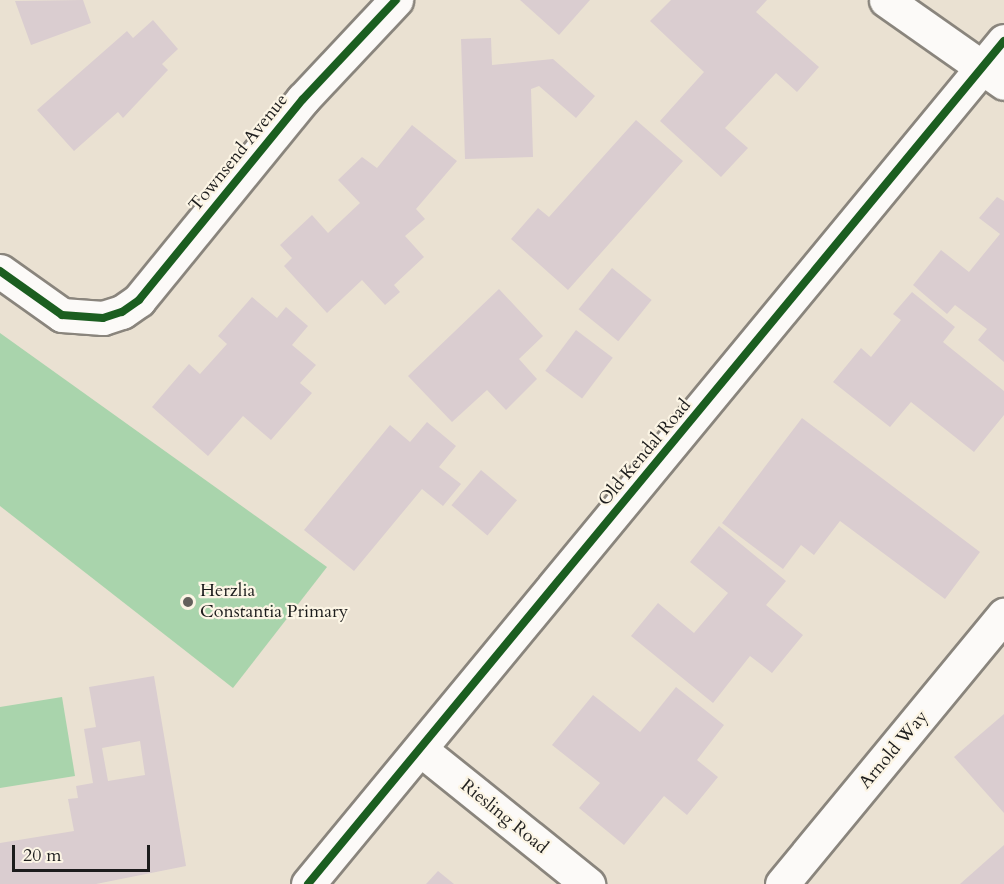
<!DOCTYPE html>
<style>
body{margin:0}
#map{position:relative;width:1004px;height:884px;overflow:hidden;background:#eae1d2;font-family:Cardo,serif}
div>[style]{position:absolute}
.green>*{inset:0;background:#a9d4ac}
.building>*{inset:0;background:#dacdd0;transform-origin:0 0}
.roads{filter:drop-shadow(2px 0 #8a857d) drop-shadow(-2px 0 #8a857d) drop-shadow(0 2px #8a857d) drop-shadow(0 -2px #8a857d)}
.minor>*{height:33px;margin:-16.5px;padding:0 16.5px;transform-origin:16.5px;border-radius:16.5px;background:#fcfaf8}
.cycleway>*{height:8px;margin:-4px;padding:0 4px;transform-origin:4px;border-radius:4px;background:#1b5e20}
.dots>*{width:16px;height:16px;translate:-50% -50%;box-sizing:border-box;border:3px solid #fcf5e5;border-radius:50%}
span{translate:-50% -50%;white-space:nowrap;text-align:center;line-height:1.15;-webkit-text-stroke:4.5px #fcf5e5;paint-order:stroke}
.street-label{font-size:18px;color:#1c1c1c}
.poi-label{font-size:18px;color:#1c1c1c}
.left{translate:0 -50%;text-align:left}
.scale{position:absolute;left:12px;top:845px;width:138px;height:27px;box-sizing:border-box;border:3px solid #1c1c1c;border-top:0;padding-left:8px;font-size:18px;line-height:21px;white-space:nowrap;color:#1c1c1c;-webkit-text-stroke:4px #fcf5e5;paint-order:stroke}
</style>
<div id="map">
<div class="green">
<i style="clip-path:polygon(0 333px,327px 567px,233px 688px,0 506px)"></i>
<i style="clip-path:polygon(62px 697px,75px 776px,0 788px,0 707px)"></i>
</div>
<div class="building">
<i style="clip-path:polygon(83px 0,91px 23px,31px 45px,15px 1px)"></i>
<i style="clip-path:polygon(520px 0,590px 0,559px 35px)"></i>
<i style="clip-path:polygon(671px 0,767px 0,756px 12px,819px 67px,797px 92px,776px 73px,725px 128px,748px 148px,721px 177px,660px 121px,704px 72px,650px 21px)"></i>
<i style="clip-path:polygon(153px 20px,178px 49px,162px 64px,168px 70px,123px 118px,118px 112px,74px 151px,37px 110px,127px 31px,133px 38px)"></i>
<i style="clip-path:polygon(491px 38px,492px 65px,553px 59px,595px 96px,576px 118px,539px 86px,531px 89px,533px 157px,465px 159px,461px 39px)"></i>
<i style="clip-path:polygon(636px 120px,683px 161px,568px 290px,511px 239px,538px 208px,549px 217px)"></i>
<i style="clip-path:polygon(412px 125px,457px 161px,416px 209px,425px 219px,405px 236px,424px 257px,394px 285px,400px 292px,385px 305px,362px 280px,327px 313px,284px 266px,292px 258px,280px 245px,312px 215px,328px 233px,360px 203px,338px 180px,362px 157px,377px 168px)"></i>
<i style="clip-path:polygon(997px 197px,1004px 201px,1004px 362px,978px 340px,987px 329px,955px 305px,947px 314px,913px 285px,941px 250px,969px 272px,1000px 234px,979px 218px)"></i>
<i style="left:612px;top:268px;width:51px;height:53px;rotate:39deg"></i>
<i style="clip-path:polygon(499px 289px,543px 336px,519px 359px,537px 379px,506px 410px,487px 390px,452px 422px,408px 376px)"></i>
<i style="clip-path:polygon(912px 292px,955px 327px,943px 342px,1004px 391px,1004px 415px,974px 452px,911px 402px,890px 427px,833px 382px,861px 348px,871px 357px,901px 320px,893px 314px)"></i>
<i style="clip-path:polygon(252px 297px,277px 318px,286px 307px,308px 326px,292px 345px,316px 365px,300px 383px,312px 393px,271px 440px,243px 416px,208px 456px,152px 407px,189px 364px,200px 374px,227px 344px,218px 336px)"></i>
<i style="left:576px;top:330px;width:46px;height:51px;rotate:37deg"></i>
<i style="clip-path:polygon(802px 418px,980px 552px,945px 599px,840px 521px,814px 555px,801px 545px,783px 569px,722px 523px)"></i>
<i style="clip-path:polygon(427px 422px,456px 446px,439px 467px,461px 484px,443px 506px,422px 489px,354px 571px,304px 530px,390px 425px,410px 442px)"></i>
<i style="left:481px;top:470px;width:47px;height:46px;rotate:40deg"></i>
<i style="clip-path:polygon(719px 526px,786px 581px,766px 605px,803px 635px,772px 673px,750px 656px,713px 703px,631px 636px,658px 603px,694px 633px,728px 593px,690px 562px)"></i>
<i style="clip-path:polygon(evenodd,154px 676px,186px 866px,96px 884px,0 884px,0 843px,74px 831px,68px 799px,78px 798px,76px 786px,93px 783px,84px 729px,96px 727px,89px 687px,154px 676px,140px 741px,145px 775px,108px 781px,102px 748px,140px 741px)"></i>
<i style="clip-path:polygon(676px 687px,724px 725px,697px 760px,718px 777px,687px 815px,664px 796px,624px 845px,579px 808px,600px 783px,552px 745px,593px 695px,640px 732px)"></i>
<i style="clip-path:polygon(1004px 714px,1004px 813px,954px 757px)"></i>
<i style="clip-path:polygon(1004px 845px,1004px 884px,960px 884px)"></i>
<i style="clip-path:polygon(438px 871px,454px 884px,426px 884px)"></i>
</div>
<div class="roads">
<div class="minor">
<i style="left:886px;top:0;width:144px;rotate:35.1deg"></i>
<i style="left:0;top:271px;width:76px;rotate:35.4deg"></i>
<i style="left:62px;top:315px;width:41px;rotate:4.2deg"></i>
<i style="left:103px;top:318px;width:20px;rotate:-18deg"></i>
<i style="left:122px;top:312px;width:21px;rotate:-35deg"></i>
<i style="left:139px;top:300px;width:259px;rotate:-50.8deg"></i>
<i style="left:303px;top:99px;width:136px;rotate:-46.8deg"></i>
<i style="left:420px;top:749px;width:216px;rotate:38.8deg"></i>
<i style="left:308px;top:884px;width:1093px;rotate:-50.46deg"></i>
<i style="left:782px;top:884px;width:349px;rotate:-50.5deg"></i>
</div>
</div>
<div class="cycleway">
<i style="left:0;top:271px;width:76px;rotate:35.4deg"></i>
<i style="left:62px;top:315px;width:41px;rotate:4.2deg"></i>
<i style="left:103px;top:318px;width:20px;rotate:-18deg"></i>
<i style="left:122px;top:312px;width:21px;rotate:-35deg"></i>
<i style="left:139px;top:300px;width:259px;rotate:-50.8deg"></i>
<i style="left:303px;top:99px;width:136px;rotate:-46.8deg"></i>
<i style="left:308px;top:884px;width:1093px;rotate:-50.46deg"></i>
</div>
<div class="dots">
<i style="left:188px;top:602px;background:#64615c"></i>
</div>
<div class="street-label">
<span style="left:239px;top:153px;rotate:-51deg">Townsend Avenue</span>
<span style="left:645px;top:453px;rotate:-50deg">Old Kendal Road</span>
<span style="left:894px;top:750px;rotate:-50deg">Arnold Way</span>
<span style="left:504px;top:817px;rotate:39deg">Riesling Road</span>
</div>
<div class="poi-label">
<span class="left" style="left:200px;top:602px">Herzlia<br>Constantia Primary</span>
</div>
<div class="scale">20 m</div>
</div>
